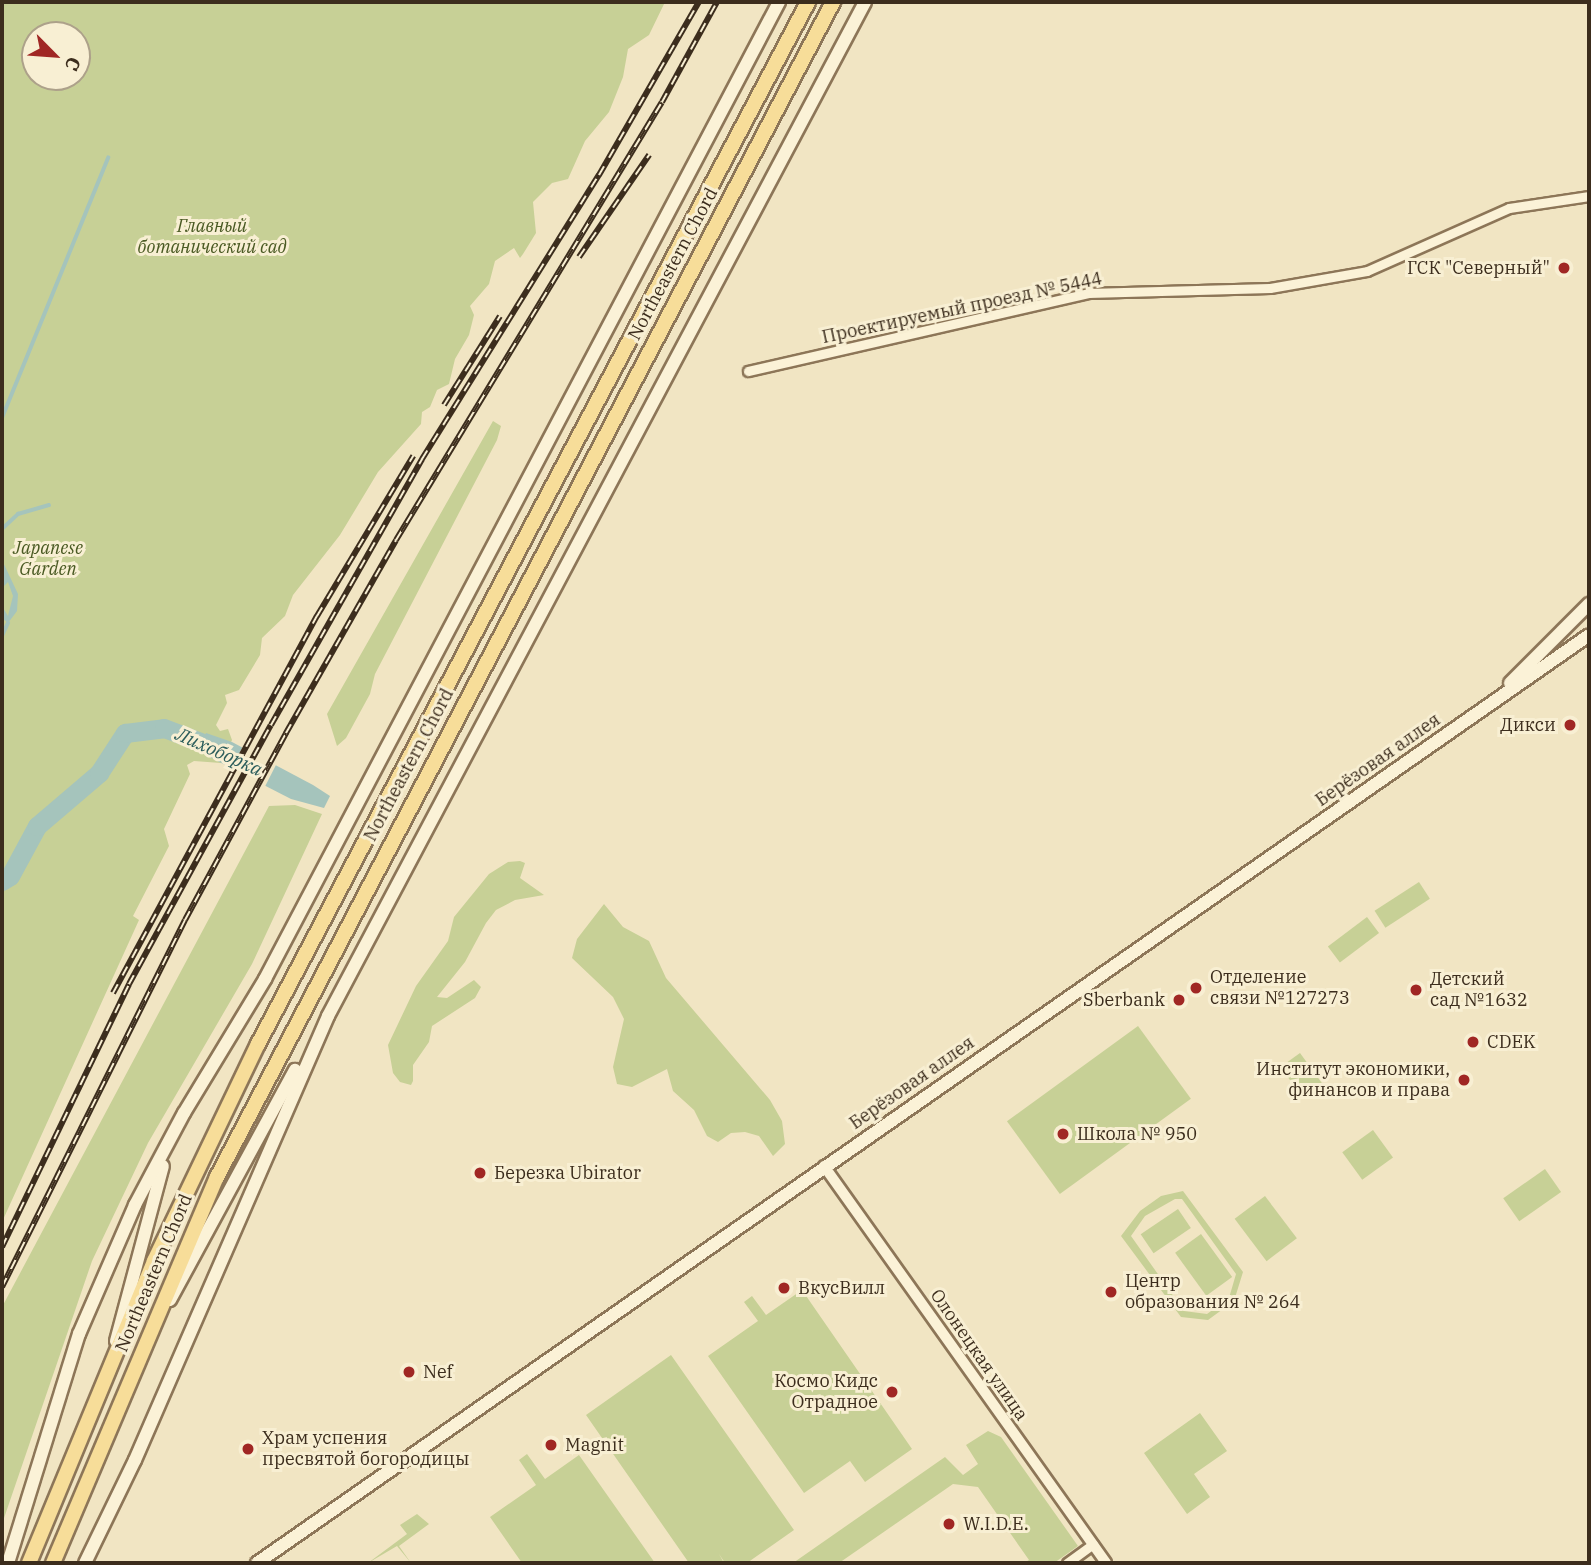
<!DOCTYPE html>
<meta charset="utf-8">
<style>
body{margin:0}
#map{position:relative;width:1591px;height:1565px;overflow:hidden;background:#f1e5c3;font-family:"IBM Plex Serif",serif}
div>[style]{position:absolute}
.green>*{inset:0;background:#c7d096;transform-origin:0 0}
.water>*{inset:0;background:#a5c4bc}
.pier>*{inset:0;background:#f1e5c3;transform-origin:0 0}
.stream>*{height:3.5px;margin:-1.75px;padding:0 1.75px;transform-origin:1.75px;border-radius:1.75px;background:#a5c4bc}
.river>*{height:19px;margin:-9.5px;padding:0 9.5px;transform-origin:9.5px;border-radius:9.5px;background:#a5c4bc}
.roads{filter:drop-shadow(2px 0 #8d7658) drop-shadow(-2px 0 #8d7658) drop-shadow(0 2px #8d7658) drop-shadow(0 -2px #8d7658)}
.minor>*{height:9px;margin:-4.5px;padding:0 4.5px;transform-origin:4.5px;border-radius:4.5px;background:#fbf2d7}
.tertiary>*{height:10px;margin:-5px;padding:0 5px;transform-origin:5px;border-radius:5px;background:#fbf2d7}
.secondary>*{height:12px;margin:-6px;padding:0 6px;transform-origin:6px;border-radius:6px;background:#fbf2d7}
.primary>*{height:14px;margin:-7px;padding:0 7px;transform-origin:7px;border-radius:7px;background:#f7dd99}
.rail>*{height:6px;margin-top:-3px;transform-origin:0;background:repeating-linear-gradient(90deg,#f8efd3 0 10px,#3c2d1d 0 20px);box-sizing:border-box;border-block:2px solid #3c2d1d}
.dots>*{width:19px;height:19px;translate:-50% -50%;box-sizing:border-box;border:4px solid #f8efd3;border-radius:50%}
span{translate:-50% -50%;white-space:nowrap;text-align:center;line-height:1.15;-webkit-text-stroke:6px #f8efd3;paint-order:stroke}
.park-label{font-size:18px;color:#4a5a23;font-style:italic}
.street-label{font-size:18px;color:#3c2d1d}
.poi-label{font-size:18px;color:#3c2d1d}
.right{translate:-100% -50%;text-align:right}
.left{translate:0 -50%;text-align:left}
.water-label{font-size:19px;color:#2c5d5b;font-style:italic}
.frame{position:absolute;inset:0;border:4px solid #3c2d1d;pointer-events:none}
.north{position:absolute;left:21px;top:21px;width:70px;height:70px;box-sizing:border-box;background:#f8efd3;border:2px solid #ada18a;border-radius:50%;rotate:115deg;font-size:19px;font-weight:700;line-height:28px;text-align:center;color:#3c2d1d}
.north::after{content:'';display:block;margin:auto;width:24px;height:32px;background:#a02724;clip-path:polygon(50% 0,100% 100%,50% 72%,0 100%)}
</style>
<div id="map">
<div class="green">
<i style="clip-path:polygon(evenodd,2px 2px,665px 2px,649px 35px,628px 49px,623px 77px,609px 112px,585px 141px,568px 179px,552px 183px,533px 202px,536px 233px,523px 254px,520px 258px,514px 248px,495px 261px,489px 284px,470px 306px,474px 315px,469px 335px,455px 359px,449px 384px,437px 390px,430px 407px,422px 412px,421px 424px,378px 472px,340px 535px,293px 595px,285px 616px,262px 638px,260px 655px,239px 690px,225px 695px,227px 703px,216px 725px,220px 731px,228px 729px,232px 740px,221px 763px,194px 761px,187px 765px,190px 774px,164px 829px,169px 846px,133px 916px,139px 920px,2px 1222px,2px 2px,35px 35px,77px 35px,77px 77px,35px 77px,35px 35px)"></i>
<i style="clip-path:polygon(493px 421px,501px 426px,497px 440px,375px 674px,370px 694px,346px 738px,337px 746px,327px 714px)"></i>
<i style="clip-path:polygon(295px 805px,322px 814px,252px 964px,148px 1143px,92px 1261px,2px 1524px,2px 1307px,269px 806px)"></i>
<i style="clip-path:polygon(520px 861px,525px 863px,520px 878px,544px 895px,515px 900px,496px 910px,486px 923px,465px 962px,437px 997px,447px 998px,474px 980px,481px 987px,475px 998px,432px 1026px,429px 1042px,413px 1065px,413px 1081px,411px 1085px,400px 1082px,393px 1073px,388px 1045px,416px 986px,448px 941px,454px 917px,489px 874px,508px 862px)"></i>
<i style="left:1419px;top:882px;width:20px;height:53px;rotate:57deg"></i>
<i style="clip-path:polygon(604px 904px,623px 927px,649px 941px,666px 978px,770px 1100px,782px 1121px,785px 1144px,773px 1156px,759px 1136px,745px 1132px,731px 1133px,718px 1142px,707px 1136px,694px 1110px,673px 1091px,667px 1069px,632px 1087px,617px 1084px,613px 1067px,624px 1019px,613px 997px,572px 958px,577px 939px)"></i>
<i style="left:1367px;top:917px;width:20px;height:49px;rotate:53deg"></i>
<i style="left:1138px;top:1026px;width:90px;height:162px;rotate:54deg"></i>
<i style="left:1300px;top:1053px;width:39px;height:24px;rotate:54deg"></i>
<i style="left:1373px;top:1130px;width:34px;height:38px;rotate:54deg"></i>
<i style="left:1545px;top:1169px;width:28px;height:51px;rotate:55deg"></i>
<i style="clip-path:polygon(evenodd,1183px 1191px,1243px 1272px,1234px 1301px,1208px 1320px,1181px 1317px,1121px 1236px,1140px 1211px,1161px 1196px,1183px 1191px,1175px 1199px,1182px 1199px,1236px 1274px,1229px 1298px,1207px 1314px,1184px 1311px,1131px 1236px,1145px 1216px,1175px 1199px)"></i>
<i style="left:1265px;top:1196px;width:53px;height:38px;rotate:53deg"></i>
<i style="left:1178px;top:1209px;width:23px;height:45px;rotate:56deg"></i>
<i style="left:1201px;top:1234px;width:53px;height:32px;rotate:54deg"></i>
<i style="clip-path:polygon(802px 1290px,912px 1449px,865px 1482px,850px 1461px,804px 1493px,708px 1356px,758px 1321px,744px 1302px,752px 1296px,766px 1315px)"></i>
<i style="clip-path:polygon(671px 1355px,794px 1530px,747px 1563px,725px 1563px,719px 1554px,724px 1563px,689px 1563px,586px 1415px)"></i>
<i style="clip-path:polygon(1200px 1413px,1227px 1451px,1194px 1474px,1210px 1497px,1187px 1514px,1144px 1453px)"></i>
<i style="clip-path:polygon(988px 1431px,1001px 1437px,1078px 1546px,1054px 1563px,1024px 1563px,1029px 1560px,978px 1487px,953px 1484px,839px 1563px,793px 1563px,945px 1457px,963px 1475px,978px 1464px,966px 1445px)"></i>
<i style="clip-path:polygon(527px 1454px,545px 1479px,579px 1455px,655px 1563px,522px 1563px,490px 1517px,536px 1485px,519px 1460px)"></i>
<i style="clip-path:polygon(417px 1514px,429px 1524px,399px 1546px,411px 1563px,397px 1546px,368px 1563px,407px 1534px,400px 1525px)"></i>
</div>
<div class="water">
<i style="clip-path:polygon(2px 560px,18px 594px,17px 611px,8px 623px,2px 618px,2px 606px,8px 616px,13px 596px,8px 582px,2px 588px)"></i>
<i style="clip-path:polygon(206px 733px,232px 742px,313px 785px,330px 796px,324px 808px,291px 799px,198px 751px)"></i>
</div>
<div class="pier">
<i style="left:244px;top:744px;width:38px;height:30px;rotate:27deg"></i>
</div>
<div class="stream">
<i style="left:2px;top:418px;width:281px;rotate:-67.8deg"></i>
<i style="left:2px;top:529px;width:22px;rotate:-43deg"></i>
<i style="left:18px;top:514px;width:32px;rotate:-16deg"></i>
<i style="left:2px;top:636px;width:14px;rotate:-65deg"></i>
</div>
<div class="river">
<i style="left:2px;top:881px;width:9px;rotate:-32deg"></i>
<i style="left:10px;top:876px;width:57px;rotate:-61.6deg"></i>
<i style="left:37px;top:826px;width:82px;rotate:-40.5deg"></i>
<i style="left:99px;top:773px;width:48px;rotate:-57deg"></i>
<i style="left:125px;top:733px;width:39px;rotate:-7deg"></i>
<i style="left:164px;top:728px;width:64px;rotate:21deg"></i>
</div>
<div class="roads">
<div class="minor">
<i style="left:748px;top:371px;width:349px;rotate:-12.9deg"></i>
<i style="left:1088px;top:293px;width:182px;rotate:-1.6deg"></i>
<i style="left:1270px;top:288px;width:98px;rotate:-9.9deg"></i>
<i style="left:1367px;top:271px;width:155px;rotate:-23.9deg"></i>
<i style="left:1509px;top:208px;width:81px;rotate:-8.5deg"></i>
<i style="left:1067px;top:1563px;width:32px;rotate:-36deg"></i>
</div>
<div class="tertiary">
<i style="left:824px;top:1166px;width:487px;rotate:54.6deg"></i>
</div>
<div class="secondary">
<i style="left:1510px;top:683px;width:112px;rotate:-45deg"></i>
<i style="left:170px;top:1300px;width:262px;rotate:-61.5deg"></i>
<i style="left:116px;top:1341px;width:181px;rotate:-75deg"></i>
<i style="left:8px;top:1563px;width:240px;rotate:-72.8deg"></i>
<i style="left:79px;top:1334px;width:141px;rotate:-66.5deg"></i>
<i style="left:135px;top:1205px;width:104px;rotate:-62deg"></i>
<i style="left:184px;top:1113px;width:157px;rotate:-58.8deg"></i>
<i style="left:265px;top:979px;width:1104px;rotate:-62.25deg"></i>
<i style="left:85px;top:1563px;width:114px;rotate:-64.1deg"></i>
<i style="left:135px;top:1460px;width:484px;rotate:-66.5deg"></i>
<i style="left:328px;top:1016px;width:1147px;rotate:-62.09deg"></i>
<i style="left:257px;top:1563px;width:1623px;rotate:-34.86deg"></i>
</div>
<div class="primary">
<i style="left:29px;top:1563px;width:327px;rotate:-67.5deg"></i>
<i style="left:154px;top:1261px;width:241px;rotate:-64.4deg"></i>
<i style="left:258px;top:1044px;width:1178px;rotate:-62.17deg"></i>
<i style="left:53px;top:1563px;width:419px;rotate:-67deg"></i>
<i style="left:217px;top:1177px;width:1327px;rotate:-62.33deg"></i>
</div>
</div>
<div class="rail">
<i style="left:579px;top:257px;width:124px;rotate:-55.5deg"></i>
<i style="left:444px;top:405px;width:105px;rotate:-57.8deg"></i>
<i style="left:113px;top:993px;width:429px;rotate:-61.6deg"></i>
<i style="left:317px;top:616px;width:187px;rotate:-59deg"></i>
<i style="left:2px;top:1247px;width:292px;rotate:-64.2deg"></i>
<i style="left:129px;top:984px;width:295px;rotate:-61.3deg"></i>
<i style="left:271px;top:725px;width:306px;rotate:-60.4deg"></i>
<i style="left:422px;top:459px;width:335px;rotate:-58.1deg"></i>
<i style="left:599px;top:175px;width:200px;rotate:-60deg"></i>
<i style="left:2px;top:1287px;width:410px;rotate:-63.5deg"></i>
<i style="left:185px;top:920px;width:213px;rotate:-61.6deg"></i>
<i style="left:286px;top:733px;width:222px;rotate:-60.3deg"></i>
<i style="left:396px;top:540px;width:512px;rotate:-58.73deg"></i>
<i style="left:662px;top:102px;width:114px;rotate:-61.2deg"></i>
</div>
<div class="dots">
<i style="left:1564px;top:268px;background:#a02724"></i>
<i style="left:1570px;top:725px;background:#a02724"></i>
<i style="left:1196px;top:988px;background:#a02724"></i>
<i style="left:1416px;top:990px;background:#a02724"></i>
<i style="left:1179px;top:1000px;background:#a02724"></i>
<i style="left:1473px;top:1042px;background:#a02724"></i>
<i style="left:1464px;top:1080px;background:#a02724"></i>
<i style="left:1063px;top:1134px;background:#a02724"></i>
<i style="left:480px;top:1173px;background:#a02724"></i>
<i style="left:784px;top:1288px;background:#a02724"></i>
<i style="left:1111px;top:1292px;background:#a02724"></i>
<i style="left:409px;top:1372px;background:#a02724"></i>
<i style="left:892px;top:1392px;background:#a02724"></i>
<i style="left:551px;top:1445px;background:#a02724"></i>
<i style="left:248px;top:1449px;background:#a02724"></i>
<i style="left:949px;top:1524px;background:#a02724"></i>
</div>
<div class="park-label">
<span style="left:212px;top:237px">Главный<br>ботанический сад</span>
<span style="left:48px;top:559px">Japanese<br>Garden</span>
</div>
<div class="street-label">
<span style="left:673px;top:264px;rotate:-62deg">Northeastern Chord</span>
<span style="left:962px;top:308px;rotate:-12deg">Проектируемый проезд № 5444</span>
<span style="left:1378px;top:760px;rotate:-35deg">Берёзовая аллея</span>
<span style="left:409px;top:765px;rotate:-62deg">Northeastern Chord</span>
<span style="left:912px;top:1083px;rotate:-35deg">Берёзовая аллея</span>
<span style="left:154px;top:1273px;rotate:-67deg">Northeastern Chord</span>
<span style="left:979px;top:1355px;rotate:55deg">Олонецкая улица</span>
</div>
<div class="poi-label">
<span class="right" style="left:1550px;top:268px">ГСК "Северный"</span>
<span class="right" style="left:1556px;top:725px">Дикси</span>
<span class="left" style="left:1210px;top:988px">Отделение<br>связи №127273</span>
<span class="left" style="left:1430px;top:990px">Детский<br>сад №1632</span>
<span class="right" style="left:1165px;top:1000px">Sberbank</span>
<span class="left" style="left:1487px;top:1042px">CDEK</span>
<span class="right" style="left:1450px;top:1080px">Институт экономики,<br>финансов и права</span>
<span class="left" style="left:1077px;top:1134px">Школа № 950</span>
<span class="left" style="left:494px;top:1173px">Березка Ubirator</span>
<span class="left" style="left:1125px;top:1292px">Центр<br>образования № 264</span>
<span class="left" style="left:798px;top:1288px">ВкусВилл</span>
<span class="left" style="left:423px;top:1372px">Nef</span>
<span class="right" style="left:878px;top:1392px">Космо Кидс<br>Отрадное</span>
<span class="left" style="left:262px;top:1449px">Храм успения<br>пресвятой богородицы</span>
<span class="left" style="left:565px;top:1445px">Magnit</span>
<span class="left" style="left:963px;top:1524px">W.I.D.E.</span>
</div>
<div class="water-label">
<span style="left:219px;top:752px;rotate:24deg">Лихоборка</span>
</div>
<div class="frame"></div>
<div class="north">С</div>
</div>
